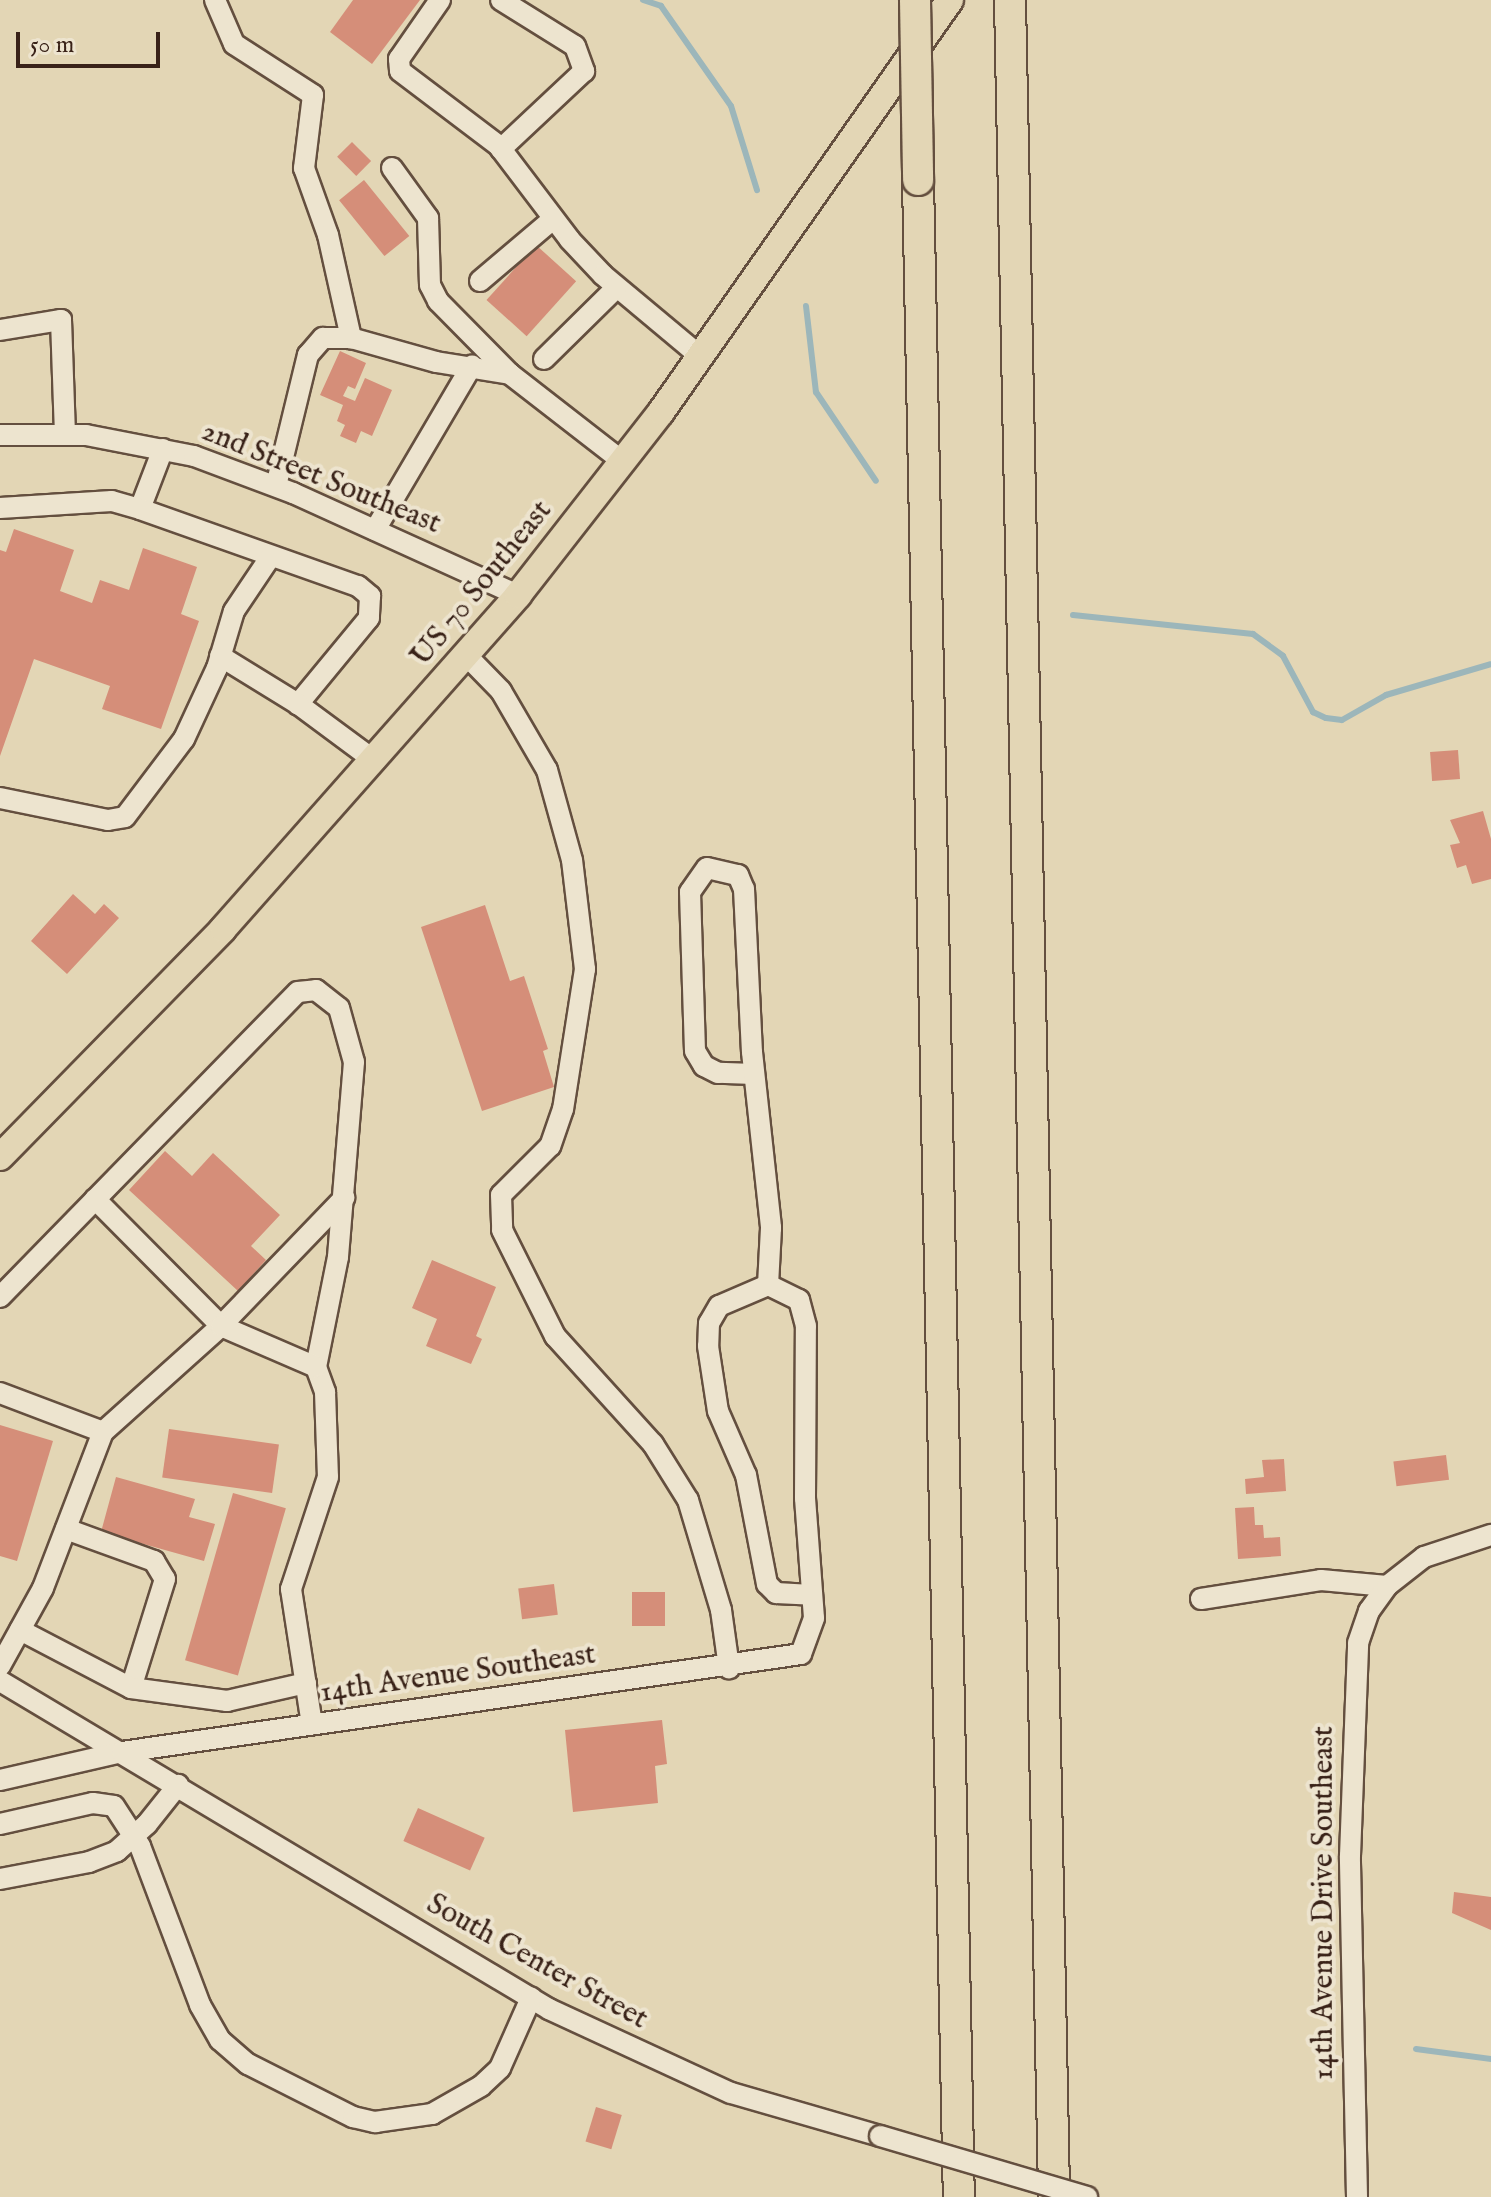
<!DOCTYPE html>
<style>
body{margin:0}
#map{position:relative;width:1491px;height:2197px;overflow:hidden;background:#e3d6b5;font-family:"IM FELL English",serif}
div>[style]{position:absolute}
.stream>*{height:6px;margin:-3px;padding:0 3px;transform-origin:3px;border-radius:3px;background:#9cb6ba}
.building>*{inset:0;background:#d58e79;transform-origin:0 0}
.roads{filter:drop-shadow(2px 0 #644f3f) drop-shadow(-2px 0 #644f3f) drop-shadow(0 2px #644f3f) drop-shadow(0 -2px #644f3f)}
.minor>*{height:20px;margin:-10px;padding:0 10px;transform-origin:10px;border-radius:10px;background:#ede4cf}
.major>*{height:26px;margin:-13px;padding:0 13px;transform-origin:13px;border-radius:13px;background:#e3d6b5}
.highway>*{height:30px;margin:-15px;padding:0 15px;transform-origin:15px;border-radius:15px;background:#e3d6b5}
.bridges{filter:drop-shadow(2px 0 #644f3f) drop-shadow(-2px 0 #644f3f) drop-shadow(0 2px #644f3f) drop-shadow(0 -2px #644f3f)}
.minor-bridge>*{height:20px;margin:-10px;padding:0 10px;transform-origin:10px;border-radius:10px;background:#ede4cf}
.highway-bridge>*{height:30px;margin:-15px;padding:0 15px;transform-origin:15px;border-radius:15px;background:#e3d6b5}
span{translate:-50% -50%;white-space:nowrap;text-align:center;line-height:1.15;-webkit-text-stroke:8px #ede4cf;paint-order:stroke}
.street-label{font-size:30px;color:#392218}
.scale{position:absolute;left:16px;top:32px;width:144px;height:36px;box-sizing:border-box;border:4px solid #392218;border-top:0;padding-left:10px;font-size:24px;line-height:28px;white-space:nowrap;color:#392218;-webkit-text-stroke:6px #ede4cf;paint-order:stroke}
</style>
<div id="map">
<div class="stream">
<i style="left:643px;top:0;width:19px;rotate:18deg"></i>
<i style="left:661px;top:6px;width:122px;rotate:55deg"></i>
<i style="left:731px;top:106px;width:88px;rotate:72.8deg"></i>
<i style="left:806px;top:306px;width:87px;rotate:83.4deg"></i>
<i style="left:816px;top:392px;width:107px;rotate:56deg"></i>
<i style="left:1073px;top:615px;width:181px;rotate:6deg"></i>
<i style="left:1253px;top:634px;width:37px;rotate:36deg"></i>
<i style="left:1283px;top:656px;width:64px;rotate:61.8deg"></i>
<i style="left:1313px;top:712px;width:14px;rotate:25deg"></i>
<i style="left:1326px;top:718px;width:16px;rotate:7deg"></i>
<i style="left:1342px;top:720px;width:51px;rotate:-29.6deg"></i>
<i style="left:1386px;top:695px;width:109px;rotate:-16.4deg"></i>
<i style="left:1416px;top:2049px;width:76px;rotate:7.6deg"></i>
</div>
<div class="building">
<i style="clip-path:polygon(353px 0,420px 0,372px 64px,330px 32px)"></i>
<i style="left:352px;top:142px;width:27px;height:21px;rotate:45deg"></i>
<i style="left:364px;top:180px;width:72px;height:32px;rotate:51deg"></i>
<i style="left:536px;top:245px;width:54px;height:74px;rotate:42deg"></i>
<i style="clip-path:polygon(340px 351px,366px 363px,355px 389px,348px 386px,343px 396px,355px 401px,365px 378px,392px 390px,372px 436px,361px 431px,356px 443px,340px 436px,345px 425px,337px 421px,343px 405px,320px 395px)"></i>
<i style="clip-path:polygon(14px 529px,74px 550px,60px 591px,92px 603px,100px 580px,129px 590px,143px 548px,197px 567px,181px 614px,199px 621px,161px 729px,102px 709px,110px 686px,34px 659px,0 756px,0 550px,6px 552px)"></i>
<i style="left:1458px;top:750px;width:29px;height:28px;rotate:86deg"></i>
<i style="clip-path:polygon(1483px 811px,1491px 839px,1491px 879px,1472px 884px,1466px 865px,1457px 868px,1450px 845px,1460px 843px,1450px 820px)"></i>
<i style="clip-path:polygon(73px 894px,95px 914px,104px 904px,119px 918px,67px 974px,31px 941px)"></i>
<i style="clip-path:polygon(485px 905px,510px 981px,524px 976px,548px 1049px,543px 1051px,554px 1087px,482px 1111px,421px 927px)"></i>
<i style="clip-path:polygon(165px 1151px,192px 1176px,213px 1153px,280px 1215px,251px 1246px,266px 1260px,238px 1291px,129px 1190px)"></i>
<i style="clip-path:polygon(432px 1260px,496px 1287px,476px 1336px,482px 1339px,471px 1364px,426px 1346px,437px 1319px,412px 1308px)"></i>
<i style="clip-path:polygon(0 1425px,53px 1441px,17px 1561px,0 1556px)"></i>
<i style="left:169px;top:1429px;width:111px;height:49px;rotate:8deg"></i>
<i style="left:1446px;top:1455px;width:25px;height:53px;rotate:83deg"></i>
<i style="clip-path:polygon(1284px 1459px,1286px 1491px,1246px 1494px,1245px 1479px,1264px 1477px,1262px 1460px)"></i>
<i style="clip-path:polygon(116px 1477px,195px 1499px,189px 1517px,215px 1524px,204px 1561px,101px 1532px)"></i>
<i style="left:233px;top:1493px;width:55px;height:174px;rotate:16deg"></i>
<i style="clip-path:polygon(1254px 1507px,1255px 1525px,1263px 1525px,1264px 1538px,1280px 1537px,1281px 1556px,1238px 1559px,1235px 1508px)"></i>
<i style="left:554px;top:1584px;width:31px;height:36px;rotate:83deg"></i>
<i style="left:632px;top:1592px;width:33px;height:34px"></i>
<i style="clip-path:polygon(662px 1720px,667px 1764px,655px 1766px,658px 1803px,573px 1812px,565px 1730px)"></i>
<i style="left:418px;top:1808px;width:73px;height:36px;rotate:24deg"></i>
<i style="clip-path:polygon(1454px 1892px,1491px 1897px,1491px 1930px,1452px 1913px)"></i>
<i style="left:596px;top:2107px;width:27px;height:36px;rotate:17deg"></i>
</div>
<div class="roads">
<div class="minor">
<i style="left:215px;top:0;width:48px;rotate:66.6deg"></i>
<i style="left:234px;top:44px;width:94px;rotate:32.8deg"></i>
<i style="left:313px;top:95px;width:74px;rotate:97deg"></i>
<i style="left:304px;top:168px;width:71px;rotate:70.3deg"></i>
<i style="left:328px;top:235px;width:106px;rotate:77.4deg"></i>
<i style="left:351px;top:338px;width:88px;rotate:15.8deg"></i>
<i style="left:436px;top:362px;width:75px;rotate:9.2deg"></i>
<i style="left:510px;top:374px;width:142px;rotate:37.8deg"></i>
<i style="left:440px;top:0;width:72px;rotate:124.8deg"></i>
<i style="left:399px;top:59px;width:12px;rotate:85deg"></i>
<i style="left:400px;top:71px;width:123px;rotate:37.1deg"></i>
<i style="left:498px;top:145px;width:119px;rotate:52.8deg"></i>
<i style="left:570px;top:240px;width:48px;rotate:46.7deg"></i>
<i style="left:603px;top:275px;width:128px;rotate:39.9deg"></i>
<i style="left:501px;top:0;width:87px;rotate:31.9deg"></i>
<i style="left:575px;top:46px;width:27px;rotate:70deg"></i>
<i style="left:584px;top:71px;width:114px;rotate:136.8deg"></i>
<i style="left:392px;top:168px;width:62px;rotate:54.2deg"></i>
<i style="left:428px;top:218px;width:67px;rotate:88.3deg"></i>
<i style="left:430px;top:285px;width:18px;rotate:63deg"></i>
<i style="left:438px;top:301px;width:103px;rotate:45.4deg"></i>
<i style="left:480px;top:281px;width:96px;rotate:-40.3deg"></i>
<i style="left:0;top:330px;width:62px;rotate:-9.3deg"></i>
<i style="left:61px;top:320px;width:115px;rotate:88deg"></i>
<i style="left:544px;top:359px;width:101px;rotate:-44.6deg"></i>
<i style="left:0;top:435px;width:86px"></i>
<i style="left:86px;top:435px;width:110px;rotate:11deg"></i>
<i style="left:194px;top:456px;width:106px;rotate:20.5deg"></i>
<i style="left:293px;top:493px;width:247px;rotate:24.4deg"></i>
<i style="left:163px;top:449px;width:64px;rotate:111deg"></i>
<i style="left:140px;top:509px;width:231px;rotate:19.5deg"></i>
<i style="left:358px;top:586px;width:16px;rotate:40deg"></i>
<i style="left:370px;top:596px;width:22px;rotate:93deg"></i>
<i style="left:369px;top:618px;width:112px;rotate:129.5deg"></i>
<i style="left:298px;top:704px;width:96px;rotate:36.5deg"></i>
<i style="left:276px;top:486px;width:135px;rotate:-76.3deg"></i>
<i style="left:308px;top:355px;width:23px;rotate:-49deg"></i>
<i style="left:323px;top:338px;width:28px"></i>
<i style="left:0;top:508px;width:112px;rotate:-3.6deg"></i>
<i style="left:112px;top:501px;width:29px;rotate:16deg"></i>
<i style="left:375px;top:530px;width:191px;rotate:-59.5deg"></i>
<i style="left:466px;top:655px;width:50px;rotate:45.8deg"></i>
<i style="left:501px;top:691px;width:91px;rotate:59.8deg"></i>
<i style="left:547px;top:770px;width:93px;rotate:74.5deg"></i>
<i style="left:572px;top:860px;width:110px;rotate:83.2deg"></i>
<i style="left:585px;top:969px;width:142px;rotate:98.9deg"></i>
<i style="left:563px;top:1109px;width:39px;rotate:109deg"></i>
<i style="left:550px;top:1146px;width:69px;rotate:135deg"></i>
<i style="left:501px;top:1195px;width:35px;rotate:88deg"></i>
<i style="left:502px;top:1230px;width:119px;rotate:63.4deg"></i>
<i style="left:555px;top:1336px;width:146px;rotate:47.8deg"></i>
<i style="left:653px;top:1444px;width:66px;rotate:58deg"></i>
<i style="left:688px;top:1500px;width:115px;rotate:73.3deg"></i>
<i style="left:721px;top:1610px;width:59px;rotate:82.1deg"></i>
<i style="left:220px;top:656px;width:92px;rotate:31.6deg"></i>
<i style="left:0;top:798px;width:110px;rotate:11.5deg"></i>
<i style="left:108px;top:820px;width:17px;rotate:-10deg"></i>
<i style="left:125px;top:817px;width:98px;rotate:-52.9deg"></i>
<i style="left:184px;top:739px;width:78px;rotate:-65.1deg"></i>
<i style="left:217px;top:668px;width:59px;rotate:-73.4deg"></i>
<i style="left:234px;top:611px;width:66px;rotate:-56.1deg"></i>
<i style="left:754px;top:1074px;width:36px;rotate:-178deg"></i>
<i style="left:718px;top:1073px;width:16px;rotate:-153deg"></i>
<i style="left:704px;top:1066px;width:17px;rotate:-121deg"></i>
<i style="left:695px;top:1051px;width:159px;rotate:-91.8deg"></i>
<i style="left:690px;top:892px;width:29px;rotate:-55deg"></i>
<i style="left:707px;top:868px;width:32px;rotate:13deg"></i>
<i style="left:738px;top:875px;width:15px;rotate:67deg"></i>
<i style="left:744px;top:889px;width:163px;rotate:87.2deg"></i>
<i style="left:752px;top:1052px;width:177px;rotate:83.8deg"></i>
<i style="left:771px;top:1228px;width:57px;rotate:93deg"></i>
<i style="left:95px;top:1199px;width:179px;rotate:45.2deg"></i>
<i style="left:221px;top:1326px;width:178px;rotate:-46.1deg"></i>
<i style="left:0;top:1297px;width:426px;rotate:-45.7deg"></i>
<i style="left:298px;top:992px;width:18px;rotate:-6deg"></i>
<i style="left:316px;top:990px;width:29px;rotate:38deg"></i>
<i style="left:339px;top:1008px;width:56px;rotate:74.5deg"></i>
<i style="left:354px;top:1062px;width:196px;rotate:94.7deg"></i>
<i style="left:338px;top:1257px;width:112px;rotate:101.3deg"></i>
<i style="left:316px;top:1367px;width:27px;rotate:70deg"></i>
<i style="left:325px;top:1392px;width:85px;rotate:88deg"></i>
<i style="left:328px;top:1477px;width:118px;rotate:108.3deg"></i>
<i style="left:291px;top:1589px;width:137px;rotate:81.2deg"></i>
<i style="left:0;top:1393px;width:110px;rotate:20.7deg"></i>
<i style="left:66px;top:1529px;width:94px;rotate:20deg"></i>
<i style="left:154px;top:1561px;width:21px;rotate:59deg"></i>
<i style="left:165px;top:1579px;width:114px;rotate:107.3deg"></i>
<i style="left:1201px;top:1599px;width:121px;rotate:-9deg"></i>
<i style="left:1321px;top:1580px;width:66px;rotate:5.2deg"></i>
<i style="left:20px;top:1630px;width:125px;rotate:27.6deg"></i>
<i style="left:131px;top:1688px;width:97px;rotate:7.7deg"></i>
<i style="left:227px;top:1701px;width:81px;rotate:-12.8deg"></i>
<i style="left:0;top:1666px;width:89px;rotate:-61.1deg"></i>
<i style="left:43px;top:1588px;width:167px;rotate:-69deg"></i>
<i style="left:103px;top:1432px;width:159px;rotate:-41.9deg"></i>
<i style="left:221px;top:1326px;width:103px;rotate:23.3deg"></i>
<i style="left:0;top:1681px;width:640px;rotate:30.86deg"></i>
<i style="left:549px;top:2009px;width:200px;rotate:24.8deg"></i>
<i style="left:731px;top:2093px;width:155px;rotate:16.1deg"></i>
<i style="left:0;top:1780px;width:125px;rotate:-12.9deg"></i>
<i style="left:122px;top:1752px;width:686px;rotate:-8.21deg"></i>
<i style="left:801px;top:1654px;width:38px;rotate:-70deg"></i>
<i style="left:814px;top:1618px;width:120px;rotate:-94.3deg"></i>
<i style="left:805px;top:1498px;width:172px;rotate:-89.7deg"></i>
<i style="left:806px;top:1326px;width:27px;rotate:-105deg"></i>
<i style="left:799px;top:1300px;width:34px;rotate:-154deg"></i>
<i style="left:768px;top:1285px;width:53px;rotate:156.8deg"></i>
<i style="left:719px;top:1306px;width:20px;rotate:120deg"></i>
<i style="left:709px;top:1323px;width:23px;rotate:92deg"></i>
<i style="left:708px;top:1346px;width:66px;rotate:81.3deg"></i>
<i style="left:718px;top:1411px;width:70px;rotate:66.4deg"></i>
<i style="left:746px;top:1475px;width:111px;rotate:79.1deg"></i>
<i style="left:767px;top:1584px;width:13px;rotate:45deg"></i>
<i style="left:776px;top:1593px;width:36px;rotate:3deg"></i>
<i style="left:0;top:1824px;width:95px;rotate:-12.7deg"></i>
<i style="left:93px;top:1803px;width:21px;rotate:8deg"></i>
<i style="left:114px;top:1806px;width:48px;rotate:57deg"></i>
<i style="left:140px;top:1846px;width:170px;rotate:69.3deg"></i>
<i style="left:200px;top:2005px;width:40px;rotate:60.3deg"></i>
<i style="left:220px;top:2040px;width:37px;rotate:41deg"></i>
<i style="left:248px;top:2064px;width:118px;rotate:26.8deg"></i>
<i style="left:353px;top:2117px;width:23px;rotate:13deg"></i>
<i style="left:375px;top:2122px;width:58px;rotate:-8deg"></i>
<i style="left:432px;top:2114px;width:56px;rotate:-29.7deg"></i>
<i style="left:481px;top:2086px;width:26px;rotate:-43deg"></i>
<i style="left:500px;top:2068px;width:77px;rotate:-66.1deg"></i>
<i style="left:0;top:1879px;width:91px;rotate:-10.8deg"></i>
<i style="left:89px;top:1862px;width:30px;rotate:-21deg"></i>
<i style="left:117px;top:1851px;width:40px;rotate:-42deg"></i>
<i style="left:147px;top:1824px;width:50px;rotate:-51.5deg"></i>
<i style="left:1357px;top:2197px;width:341px;rotate:-91.2deg"></i>
<i style="left:1350px;top:1856px;width:213px;rotate:-87.8deg"></i>
<i style="left:1358px;top:1643px;width:34px;rotate:-71deg"></i>
<i style="left:1369px;top:1611px;width:31px;rotate:-54deg"></i>
<i style="left:1387px;top:1586px;width:47px;rotate:-38.1deg"></i>
<i style="left:1424px;top:1557px;width:71px;rotate:-18.2deg"></i>
</div>
<div class="major">
<i style="left:0;top:1157px;width:319px;rotate:-45.6deg"></i>
<i style="left:223px;top:929px;width:446px;rotate:-48.5deg"></i>
<i style="left:518px;top:595px;width:232px;rotate:-52deg"></i>
<i style="left:661px;top:412px;width:503px;rotate:-54.95deg"></i>
</div>
<div class="highway">
<i style="left:1010px;top:0;width:2197px;rotate:88.85deg"></i>
<i style="left:918px;top:180px;width:2017px;rotate:88.84deg"></i>
</div>
</div>
<div class="bridges">
<div class="minor-bridge">
<i style="left:880px;top:2136px;width:216px;rotate:16.4deg"></i>
</div>
<div class="highway-bridge">
<i style="left:915px;top:0;width:180px;rotate:89deg"></i>
</div>
</div>
<div class="street-label">
<span style="left:321px;top:478px;rotate:22deg">2nd Street Southeast</span>
<span style="left:482px;top:584px;rotate:-51deg">US 70 Southeast</span>
<span style="left:458px;top:1674px;rotate:-8deg">14th Avenue Southeast</span>
<span style="left:1324px;top:1903px;rotate:-90deg">14th Avenue Drive Southeast</span>
<span style="left:537px;top:1962px;rotate:29deg">South Center Street</span>
</div>
<div class="scale">50 m</div>
</div>
